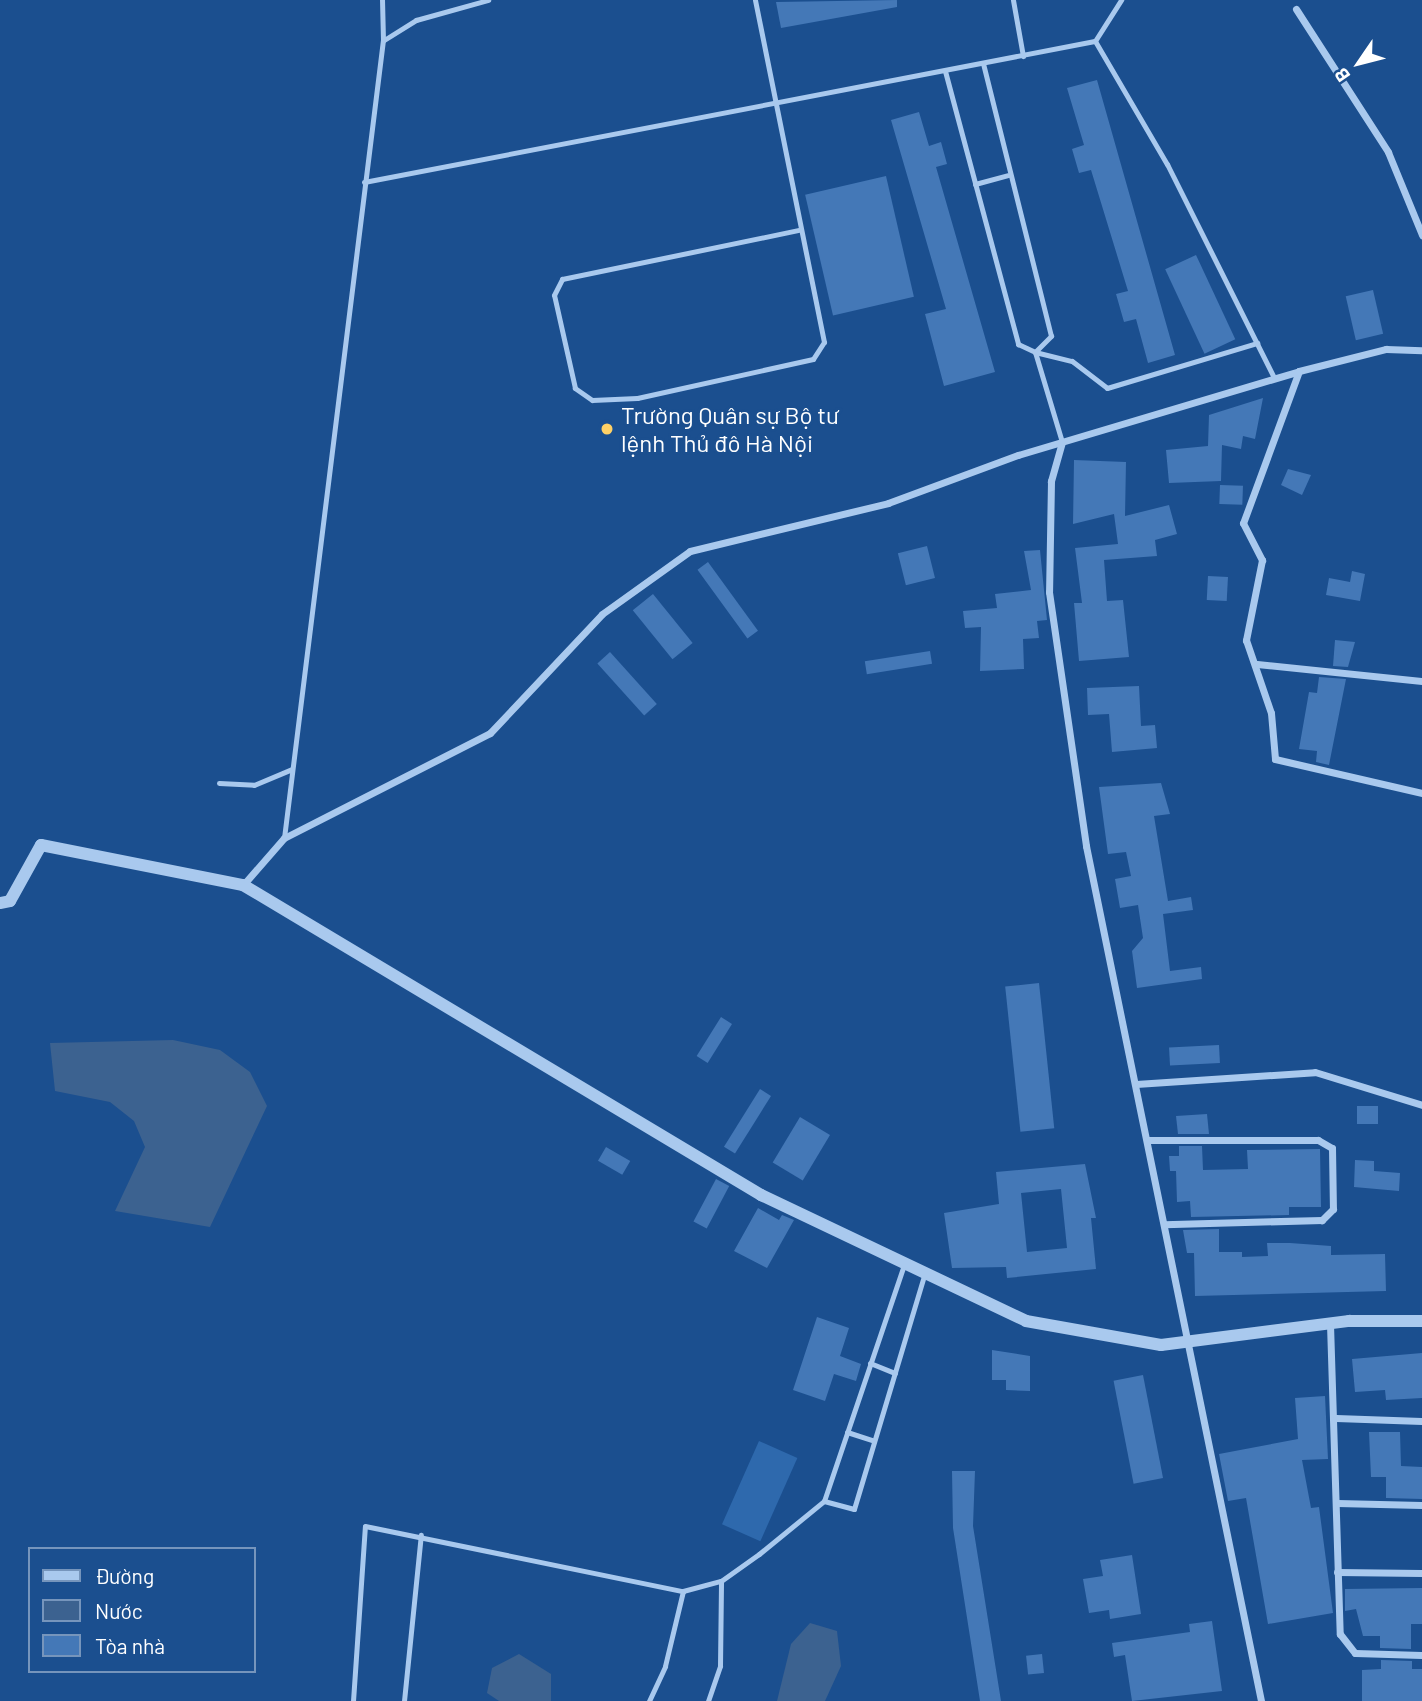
<!DOCTYPE html>
<meta charset="utf-8">
<style>
body{margin:0}
#map{position:relative;width:1422px;height:1701px;overflow:hidden;background:#1b4f8f;font-family:Barlow,sans-serif}
div>[style]{position:absolute}
.green>*{inset:0;background:#2e69ad;transform-origin:0 0}
.water>*{inset:0;background:#3c6290}
.building>*{inset:0;background:#4478b7;transform-origin:0 0}
.service>*{height:5px;margin:-2.5px;padding:0 2.5px;transform-origin:2.5px;border-radius:2.5px;background:#a9c9ee}
.minor>*{height:7px;margin:-3.5px;padding:0 3.5px;transform-origin:3.5px;border-radius:3.5px;background:#a9c9ee}
.tertiary>*{height:12px;margin:-6px;padding:0 6px;transform-origin:6px;border-radius:6px;background:#a9c9ee}
.dots>*{width:19px;height:19px;translate:-50% -50%;box-sizing:border-box;border:4px solid #1b4f8f;border-radius:50%}
span{translate:-50% -50%;white-space:nowrap;text-align:center;line-height:1.15;-webkit-text-stroke:6px #1b4f8f;paint-order:stroke}
.poi-label{font-size:24px;color:#fff}
.left{translate:0 -50%;text-align:left}
.legend{position:absolute;left:28px;top:1547px;width:228px;height:126px;box-sizing:border-box;background:#1b4f8f;border:2px solid #7695bc;margin:0;padding:9px 12px;list-style:none;font-size:21px;color:#fff}
.legend li{display:flex;align-items:center;gap:14px;height:35px}
.legend b{width:35px;border:2px solid #7695bc}
.north{position:absolute;left:1324px;top:28px;width:70px;height:70px;-webkit-text-stroke:5px #1b4f8f;paint-order:stroke;rotate:235deg;font-size:19px;font-weight:700;line-height:28px;text-align:center;color:#fff}
.north::after{content:'';display:block;margin:auto;width:24px;height:32px;background:#fff;clip-path:polygon(50% 0,100% 100%,50% 72%,0 100%)}
</style>
<div id="map">
<div class="green">
<i style="left:759px;top:1441px;width:42px;height:91px;rotate:24deg"></i>
</div>
<div class="water">
<i style="clip-path:polygon(173px 1040px,220px 1050px,250px 1072px,267px 1106px,210px 1227px,115px 1211px,145px 1147px,134px 1121px,110px 1102px,55px 1091px,50px 1043px)"></i>
<i style="clip-path:polygon(810px 1623px,837px 1631px,841px 1666px,825px 1701px,777px 1701px,791px 1644px)"></i>
<i style="clip-path:polygon(519px 1654px,551px 1674px,551px 1701px,499px 1701px,487px 1693px,492px 1668px)"></i>
</div>
<div class="building">
<i style="clip-path:polygon(897px 0,897px 7px,781px 28px,776px 2px)"></i>
<i style="clip-path:polygon(1097px 80px,1175px 355px,1148px 363px,1136px 319px,1124px 322px,1116px 294px,1128px 291px,1091px 170px,1079px 173px,1072px 149px,1084px 145px,1067px 88px)"></i>
<i style="clip-path:polygon(919px 112px,929px 146px,941px 142px,947px 164px,936px 167px,995px 372px,944px 386px,925px 314px,946px 309px,891px 120px)"></i>
<i style="left:886px;top:176px;width:124px;height:83px;rotate:77deg"></i>
<i style="left:1196px;top:255px;width:93px;height:34px;rotate:65deg"></i>
<i style="left:1373px;top:290px;width:45px;height:28px;rotate:77deg"></i>
<i style="clip-path:polygon(1263px 398px,1255px 439px,1243px 436px,1241px 449px,1222px 445px,1221px 481px,1169px 483px,1166px 450px,1208px 446px,1209px 415px)"></i>
<i style="clip-path:polygon(1074px 460px,1126px 462px,1125px 516px,1169px 505px,1177px 534px,1155px 540px,1157px 556px,1104px 560px,1107px 601px,1123px 600px,1129px 657px,1079px 661px,1074px 603px,1082px 603px,1075px 548px,1118px 544px,1114px 514px,1073px 524px)"></i>
<i style="clip-path:polygon(1288px 469px,1311px 475px,1302px 495px,1281px 485px)"></i>
<i style="left:1220px;top:485px;width:23px;height:19px;rotate:2deg"></i>
<i style="left:927px;top:546px;width:33px;height:30px;rotate:76deg"></i>
<i style="clip-path:polygon(1040px 550px,1047px 620px,1037px 621px,1039px 638px,1023px 639px,1024px 669px,980px 671px,981px 627px,965px 628px,963px 611px,997px 608px,995px 594px,1031px 590px,1024px 551px)"></i>
<i style="left:708px;top:562px;width:85px;height:13px;rotate:54deg"></i>
<i style="clip-path:polygon(1352px 571px,1365px 574px,1360px 601px,1326px 595px,1329px 578px,1350px 582px)"></i>
<i style="left:1208px;top:576px;width:20px;height:24px;rotate:3deg"></i>
<i style="left:653px;top:594px;width:63px;height:26px;rotate:51deg"></i>
<i style="clip-path:polygon(1335px 640px,1355px 642px,1348px 667px,1333px 666px)"></i>
<i style="left:930px;top:651px;width:13px;height:66px;rotate:81deg"></i>
<i style="left:610px;top:652px;width:70px;height:17px;rotate:48deg"></i>
<i style="clip-path:polygon(1319px 677px,1346px 679px,1329px 765px,1316px 762px,1317px 751px,1299px 749px,1309px 692px,1317px 693px)"></i>
<i style="clip-path:polygon(1139px 686px,1141px 726px,1155px 725px,1157px 748px,1112px 752px,1109px 714px,1088px 715px,1087px 688px)"></i>
<i style="clip-path:polygon(1161px 783px,1170px 814px,1154px 816px,1168px 901px,1191px 897px,1193px 910px,1163px 914px,1170px 971px,1201px 967px,1202px 979px,1137px 988px,1132px 951px,1143px 938px,1138px 905px,1120px 908px,1115px 879px,1131px 876px,1126px 852px,1108px 854px,1099px 787px)"></i>
<i style="left:1039px;top:983px;width:146px;height:34px;rotate:84deg"></i>
<i style="left:721px;top:1017px;width:13px;height:46px;rotate:32deg"></i>
<i style="left:1219px;top:1045px;width:18px;height:50px;rotate:87deg"></i>
<i style="left:760px;top:1089px;width:13px;height:68px;rotate:32deg"></i>
<i style="left:1357px;top:1106px;width:21px;height:18px"></i>
<i style="clip-path:polygon(1207px 1114px,1209px 1134px,1178px 1134px,1176px 1116px)"></i>
<i style="left:800px;top:1117px;width:35px;height:53px;rotate:31deg"></i>
<i style="clip-path:polygon(1179px 1146px,1202px 1146px,1203px 1170px,1248px 1169px,1247px 1150px,1320px 1149px,1321px 1207px,1289px 1207px,1289px 1215px,1191px 1217px,1190px 1201px,1177px 1202px,1176px 1171px,1170px 1171px,1169px 1156px,1179px 1156px)"></i>
<i style="left:606px;top:1147px;width:28px;height:16px;rotate:30deg"></i>
<i style="clip-path:polygon(1355px 1160px,1374px 1161px,1374px 1171px,1400px 1173px,1399px 1191px,1354px 1187px)"></i>
<i style="clip-path:polygon(evenodd,1085px 1164px,1096px 1218px,1091px 1218px,1096px 1269px,1007px 1278px,1006px 1267px,952px 1268px,944px 1213px,999px 1204px,996px 1172px,1085px 1164px,1061px 1189px,1067px 1248px,1027px 1252px,1021px 1193px,1061px 1189px)"></i>
<i style="left:716px;top:1179px;width:15px;height:48px;rotate:28deg"></i>
<i style="clip-path:polygon(758px 1208px,779px 1220px,782px 1215px,794px 1220px,767px 1268px,734px 1251px)"></i>
<i style="clip-path:polygon(1219px 1229px,1219px 1252px,1242px 1252px,1242px 1257px,1268px 1256px,1267px 1243px,1290px 1243px,1331px 1246px,1331px 1255px,1385px 1254px,1386px 1291px,1195px 1296px,1194px 1253px,1187px 1253px,1183px 1230px)"></i>
<i style="clip-path:polygon(817px 1317px,849px 1328px,840px 1356px,861px 1364px,856px 1381px,834px 1374px,825px 1401px,793px 1390px)"></i>
<i style="clip-path:polygon(992px 1350px,1030px 1356px,1030px 1391px,1006px 1390px,1006px 1380px,992px 1380px)"></i>
<i style="clip-path:polygon(1422px 1353px,1422px 1398px,1386px 1400px,1385px 1390px,1355px 1392px,1352px 1359px)"></i>
<i style="left:1143px;top:1375px;width:105px;height:30px;rotate:79deg"></i>
<i style="clip-path:polygon(1325px 1396px,1328px 1459px,1302px 1460px,1311px 1508px,1319px 1507px,1333px 1613px,1268px 1624px,1246px 1498px,1228px 1501px,1219px 1454px,1298px 1439px,1295px 1398px)"></i>
<i style="clip-path:polygon(1369px 1432px,1400px 1432px,1401px 1466px,1422px 1467px,1422px 1499px,1386px 1498px,1386px 1477px,1371px 1477px)"></i>
<i style="clip-path:polygon(952px 1471px,975px 1471px,973px 1526px,1001px 1701px,980px 1701px,953px 1528px)"></i>
<i style="clip-path:polygon(1132px 1555px,1141px 1614px,1110px 1619px,1109px 1610px,1089px 1613px,1083px 1579px,1103px 1576px,1100px 1560px)"></i>
<i style="clip-path:polygon(1422px 1588px,1422px 1624px,1411px 1624px,1411px 1649px,1380px 1648px,1380px 1636px,1363px 1636px,1356px 1609px,1345px 1611px,1345px 1589px)"></i>
<i style="clip-path:polygon(1212px 1621px,1222px 1691px,1132px 1701px,1125px 1655px,1114px 1657px,1112px 1643px,1190px 1632px,1189px 1624px)"></i>
<i style="left:1042px;top:1654px;width:19px;height:16px;rotate:84deg"></i>
<i style="clip-path:polygon(1381px 1660px,1412px 1661px,1412px 1669px,1422px 1669px,1422px 1701px,1362px 1701px,1362px 1670px,1381px 1669px)"></i>
</div>
<div class="service">
<i style="left:755px;top:0;width:349px;rotate:78.6deg"></i>
<i style="left:824px;top:342px;width:20px;rotate:123deg"></i>
<i style="left:813px;top:359px;width:180px;rotate:167.5deg"></i>
<i style="left:637px;top:398px;width:45px;rotate:177.5deg"></i>
<i style="left:592px;top:400px;width:21px;rotate:-145deg"></i>
<i style="left:575px;top:388px;width:95px;rotate:-102.7deg"></i>
<i style="left:554px;top:295px;width:18px;rotate:-63deg"></i>
<i style="left:562px;top:279px;width:242px;rotate:-11.7deg"></i>
<i style="left:1013px;top:0;width:57px;rotate:79.9deg"></i>
<i style="left:384px;top:40px;width:38px;rotate:-32deg"></i>
<i style="left:416px;top:20px;width:75px;rotate:-15.5deg"></i>
<i style="left:1095px;top:41px;width:143px;rotate:59.7deg"></i>
<i style="left:1167px;top:164px;width:239px;rotate:63.4deg"></i>
<i style="left:945px;top:71px;width:283px;rotate:75deg"></i>
<i style="left:1018px;top:344px;width:19px;rotate:25deg"></i>
<i style="left:1035px;top:352px;width:23px;rotate:-45deg"></i>
<i style="left:1051px;top:336px;width:280px;rotate:-104deg"></i>
<i style="left:364px;top:182px;width:744px;rotate:-10.92deg"></i>
<i style="left:1095px;top:41px;width:49px;rotate:-57.6deg"></i>
<i style="left:975px;top:184px;width:34px;rotate:-15deg"></i>
<i style="left:1035px;top:352px;width:38px;rotate:14deg"></i>
<i style="left:1072px;top:361px;width:44px;rotate:37.6deg"></i>
<i style="left:1107px;top:388px;width:157px;rotate:-16.7deg"></i>
<i style="left:1035px;top:352px;width:94px;rotate:73.3deg"></i>
<i style="left:219px;top:783px;width:35px;rotate:3deg"></i>
<i style="left:254px;top:785px;width:41px;rotate:-22.8deg"></i>
<i style="left:284px;top:838px;width:804px;rotate:-82.93deg"></i>
<i style="left:383px;top:40px;width:40px;rotate:-91.4deg"></i>
<i style="left:870px;top:1363px;width:27px;rotate:22deg"></i>
<i style="left:847px;top:1432px;width:28px;rotate:18deg"></i>
<i style="left:824px;top:1501px;width:31px;rotate:15deg"></i>
<i style="left:854px;top:1509px;width:246px;rotate:-73.3deg"></i>
<i style="left:353px;top:1701px;width:175px;rotate:-86.1deg"></i>
<i style="left:365px;top:1526px;width:325px;rotate:11.6deg"></i>
<i style="left:683px;top:1591px;width:39px;rotate:-15deg"></i>
<i style="left:721px;top:1581px;width:47px;rotate:-35.4deg"></i>
<i style="left:759px;top:1554px;width:84px;rotate:-39.2deg"></i>
<i style="left:824px;top:1501px;width:250px;rotate:-71.3deg"></i>
<i style="left:404px;top:1701px;width:167px;rotate:-84.2deg"></i>
<i style="left:649px;top:1701px;width:38px;rotate:-65deg"></i>
<i style="left:665px;top:1666px;width:77px;rotate:-76.5deg"></i>
<i style="left:708px;top:1701px;width:37px;rotate:-71deg"></i>
<i style="left:720px;top:1666px;width:85px;rotate:-89.3deg"></i>
</div>
<div class="minor">
<i style="left:1296px;top:9px;width:170px;rotate:57.2deg"></i>
<i style="left:1388px;top:152px;width:90px;rotate:67.7deg"></i>
<i style="left:1299px;top:371px;width:162px;rotate:110.2deg"></i>
<i style="left:1243px;top:523px;width:42px;rotate:62.8deg"></i>
<i style="left:1262px;top:560px;width:82px;rotate:101.3deg"></i>
<i style="left:1246px;top:640px;width:77px;rotate:71.1deg"></i>
<i style="left:1271px;top:713px;width:46px;rotate:85deg"></i>
<i style="left:1275px;top:759px;width:151px;rotate:13deg"></i>
<i style="left:1062px;top:442px;width:41px;rotate:105.8deg"></i>
<i style="left:1051px;top:481px;width:111px;rotate:91deg"></i>
<i style="left:1049px;top:592px;width:257px;rotate:81.7deg"></i>
<i style="left:1086px;top:846px;width:873px;rotate:78.43deg"></i>
<i style="left:1257px;top:664px;width:166px;rotate:5.9deg"></i>
<i style="left:243px;top:885px;width:62px;rotate:-48.9deg"></i>
<i style="left:284px;top:838px;width:231px;rotate:-27deg"></i>
<i style="left:490px;top:733px;width:163px;rotate:-46.7deg"></i>
<i style="left:602px;top:614px;width:108px;rotate:-35.6deg"></i>
<i style="left:690px;top:551px;width:204px;rotate:-13.6deg"></i>
<i style="left:888px;top:503px;width:139px;rotate:-20.3deg"></i>
<i style="left:1018px;top:455px;width:293px;rotate:-16.6deg"></i>
<i style="left:1299px;top:371px;width:90px;rotate:-14.2deg"></i>
<i style="left:1386px;top:349px;width:36px;rotate:2deg"></i>
<i style="left:1136px;top:1084px;width:179px;rotate:-3.8deg"></i>
<i style="left:1315px;top:1072px;width:112px;rotate:17.1deg"></i>
<i style="left:1147px;top:1140px;width:171px"></i>
<i style="left:1318px;top:1140px;width:16px;rotate:30deg"></i>
<i style="left:1332px;top:1148px;width:61px;rotate:89.1deg"></i>
<i style="left:1333px;top:1209px;width:16px;rotate:135deg"></i>
<i style="left:1322px;top:1220px;width:158px;rotate:178.5deg"></i>
<i style="left:1330px;top:1324px;width:310px;rotate:88.2deg"></i>
<i style="left:1340px;top:1634px;width:24px;rotate:52deg"></i>
<i style="left:1355px;top:1653px;width:67px;rotate:1.7deg"></i>
<i style="left:1336px;top:1418px;width:86px;rotate:2deg"></i>
<i style="left:1337px;top:1503px;width:85px;rotate:1.3deg"></i>
<i style="left:1337px;top:1572px;width:85px;rotate:0.7deg"></i>
</div>
<div class="tertiary">
<i style="left:0;top:903px;width:10px;rotate:-11deg"></i>
<i style="left:10px;top:901px;width:64px;rotate:-61deg"></i>
<i style="left:41px;top:845px;width:206px;rotate:11.2deg"></i>
<i style="left:243px;top:885px;width:604px;rotate:30.9deg"></i>
<i style="left:761px;top:1195px;width:293px;rotate:25.4deg"></i>
<i style="left:1026px;top:1321px;width:137px;rotate:10.1deg"></i>
<i style="left:1161px;top:1345px;width:190px;rotate:-7.3deg"></i>
<i style="left:1349px;top:1321px;width:73px"></i>
</div>
<div class="dots">
<i style="left:607px;top:429px;background:#ffd166"></i>
</div>
<div class="poi-label">
<span class="left" style="left:621px;top:429px">Trường Quân sự Bộ tư<br>lệnh Thủ đô Hà Nội</span>
</div>
<ul class="legend">
<li><b style="height:9px;background:#a9c9ee"></b>Đường</li>
<li><b style="height:19px;background:#3c6290"></b>Nước</li>
<li><b style="height:19px;background:#4478b7"></b>Tòa nhà</li>
</ul>
<div class="north">B</div>
</div>
